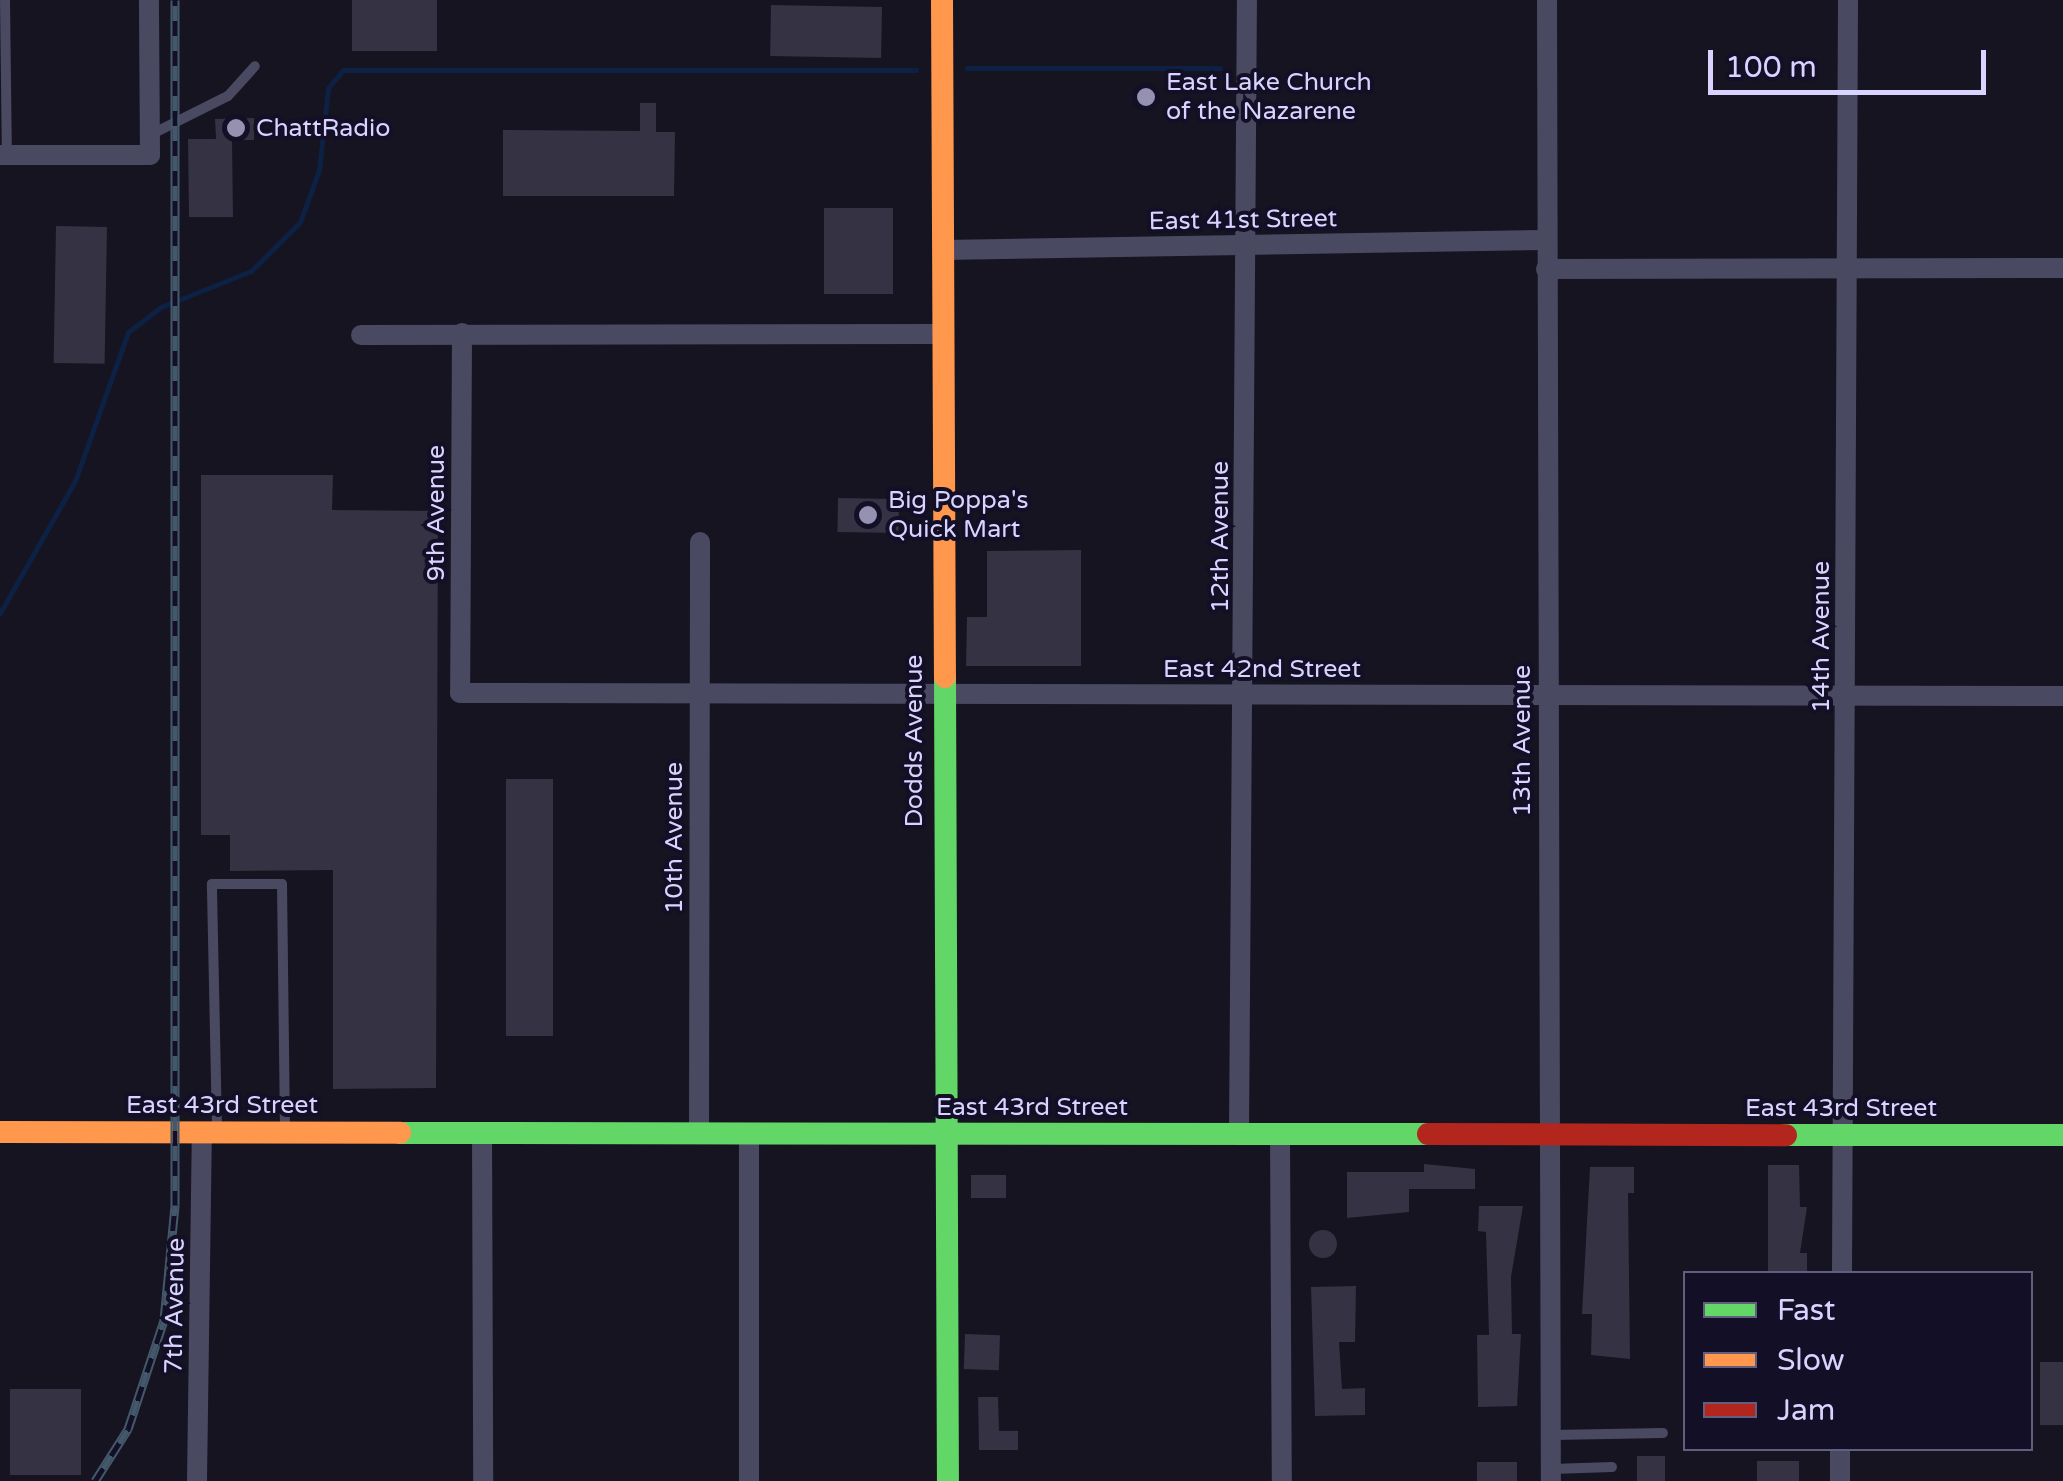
<!DOCTYPE html>
<style>
body{margin:0}
#map{position:relative;width:2063px;height:1481px;overflow:hidden;background:#161421;font-family:"Varela Round",sans-serif}
div>[style]{position:absolute}
.stream>*{height:5px;margin:-2.5px;padding:0 2.5px;transform-origin:2.5px;border-radius:2.5px;background:#0d2144}
.building>*{inset:0;background:#343243;transform-origin:0 0}
.round{border-radius:50%}
.lane>*{height:10px;margin:-5px;padding:0 5px;transform-origin:5px;border-radius:5px;background:#4a4962}
.street>*{height:20px;margin:-10px;padding:0 10px;transform-origin:10px;border-radius:10px;background:#4a4962}
.fast>*{height:22px;margin:-11px;padding:0 11px;transform-origin:11px;border-radius:11px;background:#63d668}
.slow>*{height:22px;margin:-11px;padding:0 11px;transform-origin:11px;border-radius:11px;background:#ff974d}
.jam>*{height:22px;margin:-11px;padding:0 11px;transform-origin:11px;border-radius:11px;background:#b3261e}
.rail>*{height:9px;margin-top:-4.5px;transform-origin:0;background:repeating-linear-gradient(90deg,#130f26 0 15px,#43596b 0 30px);box-sizing:border-box;border-block:2px solid #43596b}
.dots>*{width:28px;height:28px;translate:-50% -50%;box-sizing:border-box;border:5px solid #130f26;border-radius:50%}
span{translate:-50% -50%;white-space:nowrap;text-align:center;line-height:1.15;-webkit-text-stroke:8px #130f26;paint-order:stroke}
.poi-label{font-size:25px;color:#d9d4ff}
.left{translate:0 -50%;text-align:left}
.street-label{font-size:25px;color:#d9d4ff}
.legend{position:absolute;left:1683px;top:1271px;width:350px;height:180px;box-sizing:border-box;background:#130f26;border:2px solid #625e7d;margin:0;padding:12px 18px;list-style:none;font-size:30px;color:#d9d4ff}
.legend li{display:flex;align-items:center;gap:20px;height:50px}
.legend b{width:50px;border:2px solid #625e7d}
.scale{position:absolute;left:1708px;top:50px;width:278px;height:45px;box-sizing:border-box;border:5px solid #d9d4ff;border-top:0;padding-left:12px;font-size:30px;line-height:35px;white-space:nowrap;color:#d9d4ff;-webkit-text-stroke:8px #130f26;paint-order:stroke}
</style>
<div id="map">
<div class="stream">
<i style="left:967px;top:68px;width:253px"></i>
<i style="left:0;top:613px;width:152px;rotate:-60.4deg"></i>
<i style="left:75px;top:481px;width:158px;rotate:-70.4deg"></i>
<i style="left:128px;top:332px;width:41px;rotate:-37.1deg"></i>
<i style="left:161px;top:307px;width:97px;rotate:-21.8deg"></i>
<i style="left:251px;top:271px;width:69px;rotate:-45deg"></i>
<i style="left:300px;top:222px;width:55px;rotate:-69.9deg"></i>
<i style="left:319px;top:170px;width:82px;rotate:-83.7deg"></i>
<i style="left:328px;top:88px;width:23px;rotate:-50deg"></i>
<i style="left:343px;top:70px;width:573px"></i>
</div>
<div class="building">
<i style="left:352px;top:0;width:85px;height:51px"></i>
<i style="left:771px;top:5px;width:111px;height:51px;rotate:1deg"></i>
<i style="clip-path:polygon(640px 103px,656px 103px,656px 132px,675px 132px,674px 196px,503px 196px,503px 130px,640px 131px)"></i>
<i style="clip-path:polygon(254px 118px,254px 140px,232px 140px,233px 217px,189px 217px,188px 139px,216px 139px,215px 119px)"></i>
<i style="left:824px;top:208px;width:69px;height:86px"></i>
<i style="left:56px;top:226px;width:51px;height:137px;rotate:1deg"></i>
<i style="clip-path:polygon(201px 475px,333px 475px,332px 510px,438px 511px,436px 1088px,333px 1089px,333px 870px,230px 871px,230px 835px,201px 835px)"></i>
<i style="left:838px;top:498px;width:61px;height:34px;rotate:1deg"></i>
<i style="clip-path:polygon(1081px 550px,1081px 666px,966px 666px,967px 617px,987px 617px,987px 551px)"></i>
<i style="left:553px;top:779px;width:257px;height:47px;rotate:90deg"></i>
<i style="clip-path:polygon(1424px 1164px,1475px 1169px,1475px 1189px,1409px 1189px,1409px 1212px,1347px 1218px,1347px 1172px,1424px 1172px)"></i>
<i style="clip-path:polygon(1768px 1165px,1799px 1165px,1800px 1207px,1807px 1207px,1800px 1253px,1807px 1253px,1807px 1274px,1768px 1274px)"></i>
<i style="clip-path:polygon(1590px 1167px,1634px 1167px,1634px 1193px,1628px 1193px,1630px 1359px,1591px 1355px,1592px 1314px,1582px 1314px)"></i>
<i style="left:971px;top:1175px;width:35px;height:23px"></i>
<i style="clip-path:polygon(1479px 1206px,1523px 1206px,1511px 1277px,1512px 1334px,1521px 1334px,1517px 1406px,1478px 1407px,1477px 1335px,1489px 1335px,1486px 1232px,1478px 1231px)"></i>
<i class="round" style="left:1309px;top:1230px;width:28px;height:28px"></i>
<i style="clip-path:polygon(1356px 1286px,1355px 1342px,1339px 1342px,1342px 1389px,1365px 1388px,1365px 1415px,1315px 1416px,1311px 1287px)"></i>
<i style="left:965px;top:1334px;width:35px;height:35px;rotate:2deg"></i>
<i style="left:2040px;top:1362px;width:23px;height:63px"></i>
<i style="left:81px;top:1389px;width:86px;height:71px;rotate:90deg"></i>
<i style="clip-path:polygon(978px 1397px,998px 1397px,999px 1431px,1018px 1431px,1018px 1450px,979px 1450px)"></i>
<i style="left:1665px;top:1456px;width:25px;height:28px;rotate:90deg"></i>
<i style="left:1757px;top:1461px;width:42px;height:20px"></i>
<i style="left:1517px;top:1462px;width:19px;height:40px;rotate:90deg"></i>
</div>
<div class="lane">
<i style="left:5px;top:0;width:155px;rotate:89.3deg"></i>
<i style="left:150px;top:135px;width:87px;rotate:-26.6deg"></i>
<i style="left:228px;top:96px;width:40px;rotate:-48deg"></i>
<i style="left:217px;top:1129px;width:245px;rotate:-91.2deg"></i>
<i style="left:212px;top:884px;width:70px"></i>
<i style="left:282px;top:884px;width:247px;rotate:89.3deg"></i>
<i style="left:1552px;top:1435px;width:111px;rotate:-1deg"></i>
<i style="left:1552px;top:1469px;width:60px;rotate:-1.9deg"></i>
</div>
<div class="street">
<i style="left:1547px;top:0;width:1481px;rotate:89.85deg"></i>
<i style="left:0;top:155px;width:150px"></i>
<i style="left:150px;top:155px;width:155px;rotate:-90.4deg"></i>
<i style="left:943px;top:250px;width:602px;rotate:-0.95deg"></i>
<i style="left:1546px;top:269px;width:517px;rotate:-0.11deg"></i>
<i style="left:462px;top:333px;width:360px;rotate:90.3deg"></i>
<i style="left:460px;top:693px;width:1603px;rotate:0.11deg"></i>
<i style="left:361px;top:335px;width:581px;rotate:-0.1deg"></i>
<i style="left:482px;top:1134px;width:347px;rotate:89.8deg"></i>
<i style="left:699px;top:1134px;width:592px;rotate:-89.9deg"></i>
<i style="left:1239px;top:1135px;width:1135px;rotate:-89.6deg"></i>
<i style="left:1280px;top:1136px;width:345px;rotate:89.7deg"></i>
<i style="left:1842px;top:1274px;width:1274px;rotate:-89.73deg"></i>
<i style="left:197px;top:1481px;width:349px;rotate:-89.2deg"></i>
<i style="left:749px;top:1481px;width:348px;rotate:-90deg"></i>
<i style="left:1840px;top:1481px;width:33px;rotate:-90deg"></i>
</div>
<div class="fast">
<i style="left:945px;top:677px;width:804px;rotate:89.79deg"></i>
<i style="left:400px;top:1133px;width:1028px;rotate:0.06deg"></i>
<i style="left:1786px;top:1135px;width:277px"></i>
</div>
<div class="slow">
<i style="left:942px;top:0;width:677px;rotate:89.75deg"></i>
<i style="left:0;top:1132px;width:400px;rotate:0.1deg"></i>
</div>
<div class="jam">
<i style="left:1428px;top:1134px;width:358px;rotate:0.2deg"></i>
</div>
<div class="rail">
<i style="left:95px;top:1481px;width:62px;rotate:-57.6deg"></i>
<i style="left:128px;top:1429px;width:115px;rotate:-71.7deg"></i>
<i style="left:164px;top:1320px;width:116px;rotate:-84.5deg"></i>
<i style="left:175px;top:1205px;width:1205px;rotate:-90deg"></i>
</div>
<div class="dots">
<i style="left:1146px;top:97px;background:#9591b1"></i>
<i style="left:236px;top:128px;background:#9591b1"></i>
<i style="left:868px;top:515px;background:#9591b1"></i>
</div>
<div class="poi-label">
<span class="left" style="left:1166px;top:97px">East Lake Church<br>of the Nazarene</span>
<span class="left" style="left:256px;top:128px">ChattRadio</span>
<span class="left" style="left:888px;top:515px">Big Poppa's<br>Quick Mart</span>
</div>
<div class="street-label">
<span style="left:1243px;top:220px;rotate:-1deg">East 41st Street</span>
<span style="left:436px;top:513px;rotate:-90deg">9th Avenue</span>
<span style="left:1220px;top:537px;rotate:-90deg">12th Avenue</span>
<span style="left:1821px;top:637px;rotate:-90deg">14th Avenue</span>
<span style="left:1262px;top:669px">East 42nd Street</span>
<span style="left:914px;top:741px;rotate:-90deg">Dodds Avenue</span>
<span style="left:1522px;top:741px;rotate:-90deg">13th Avenue</span>
<span style="left:674px;top:838px;rotate:-90deg">10th Avenue</span>
<span style="left:222px;top:1105px">East 43rd Street</span>
<span style="left:1032px;top:1107px">East 43rd Street</span>
<span style="left:1841px;top:1108px">East 43rd Street</span>
<span style="left:175px;top:1306px;rotate:-89deg">7th Avenue</span>
</div>
<ul class="legend">
<li><b style="height:12px;background:#63d668"></b>Fast</li>
<li><b style="height:12px;background:#ff974d"></b>Slow</li>
<li><b style="height:12px;background:#b3261e"></b>Jam</li>
</ul>
<div class="scale">100 m</div>
</div>
